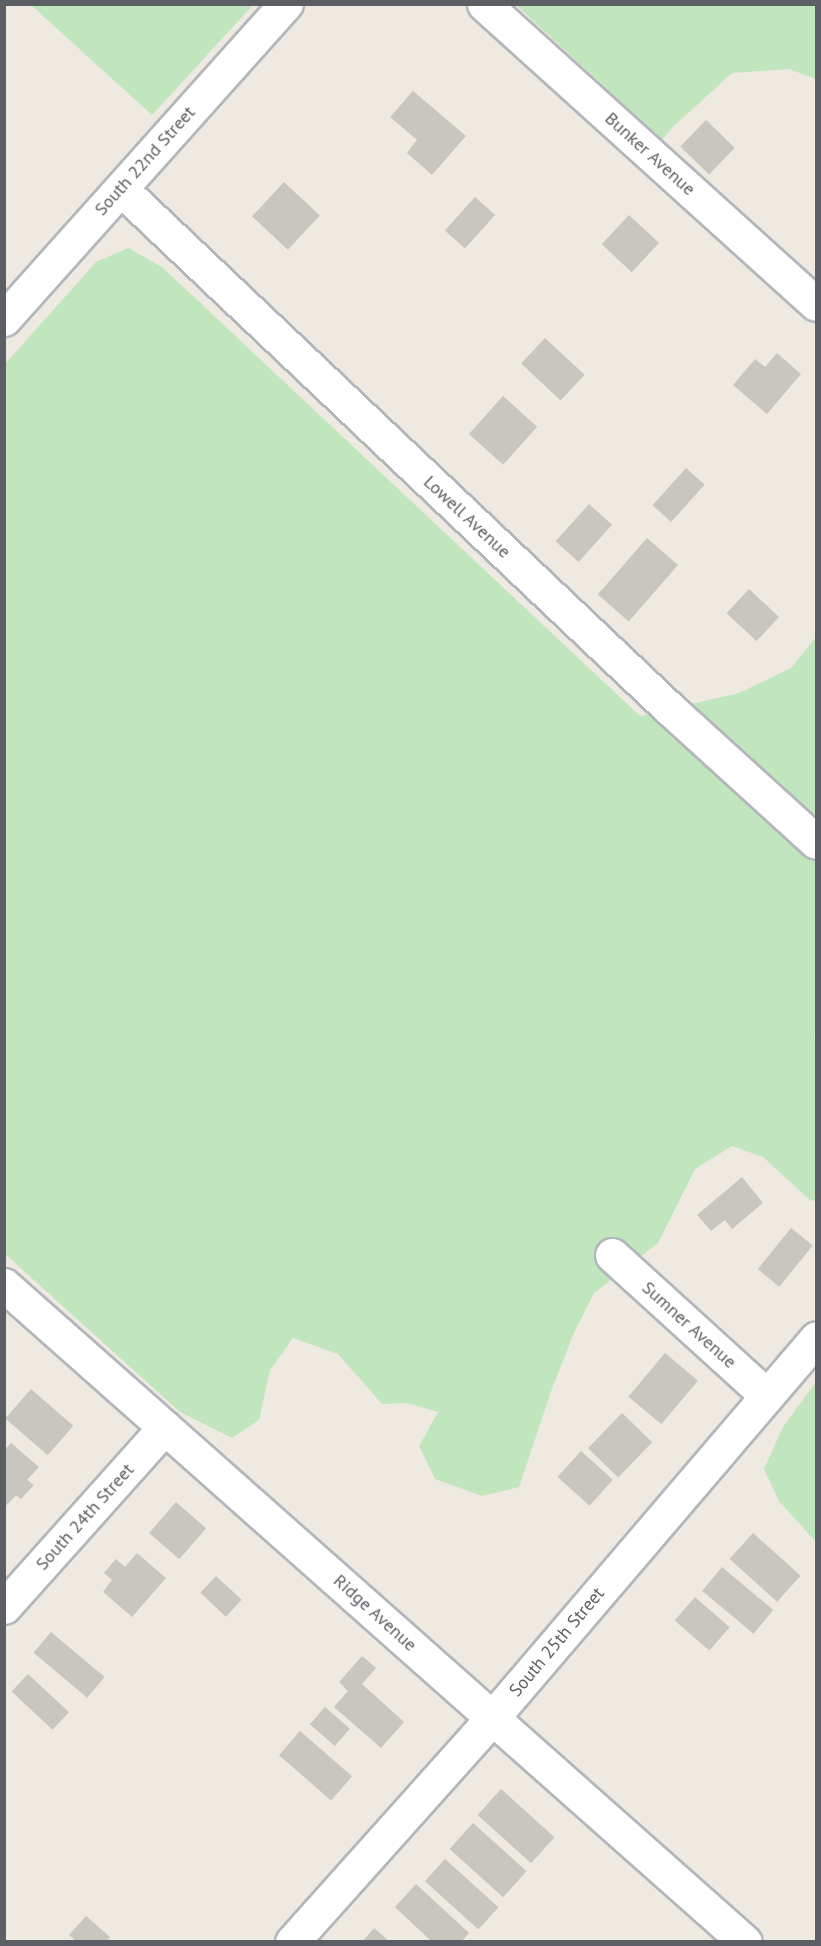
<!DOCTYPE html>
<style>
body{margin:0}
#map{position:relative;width:821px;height:1946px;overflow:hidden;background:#eeeae2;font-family:"PT Sans",sans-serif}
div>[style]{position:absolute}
.green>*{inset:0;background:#c1e6be}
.building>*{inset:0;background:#c9c5bf;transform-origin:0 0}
.roads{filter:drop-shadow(2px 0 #b3b6ba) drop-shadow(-2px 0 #b3b6ba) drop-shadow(0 2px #b3b6ba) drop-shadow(0 -2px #b3b6ba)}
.minor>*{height:33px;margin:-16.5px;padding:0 16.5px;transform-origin:16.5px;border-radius:16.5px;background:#fff}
span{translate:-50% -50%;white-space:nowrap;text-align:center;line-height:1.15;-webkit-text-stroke:4.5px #fff;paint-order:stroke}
.street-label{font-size:18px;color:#5b5f63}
.frame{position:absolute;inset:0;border:6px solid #5b5f63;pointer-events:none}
</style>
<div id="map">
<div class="green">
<i style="clip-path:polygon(31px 5px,253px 5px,152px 115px)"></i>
<i style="clip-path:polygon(516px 5px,816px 5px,816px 79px,789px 69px,732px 73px,674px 126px,662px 140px)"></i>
<i style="clip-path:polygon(128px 248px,162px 267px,640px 716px,739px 693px,791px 668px,816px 637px,816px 1036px,814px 1040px,816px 1042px,816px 1201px,810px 1200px,763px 1157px,732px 1146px,695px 1169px,658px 1243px,594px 1293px,574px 1333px,553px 1386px,519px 1487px,482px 1496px,435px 1479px,419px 1446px,438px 1412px,407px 1403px,382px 1404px,338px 1354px,293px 1338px,270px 1370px,259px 1420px,232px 1438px,180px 1412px,5px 1254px,5px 364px,96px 262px)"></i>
<i style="clip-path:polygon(816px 1382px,816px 1542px,779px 1501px,764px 1469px,783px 1427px)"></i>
</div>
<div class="building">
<i style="clip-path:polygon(413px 91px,466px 136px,432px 175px,407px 153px,417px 140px,390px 117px)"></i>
<i style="left:706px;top:120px;width:40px;height:37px;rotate:44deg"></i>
<i style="left:284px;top:182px;width:49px;height:47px;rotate:43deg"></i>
<i style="left:475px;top:197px;width:27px;height:45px;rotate:42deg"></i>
<i style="left:629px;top:215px;width:41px;height:40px;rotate:43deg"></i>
<i style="left:545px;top:338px;width:54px;height:35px;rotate:43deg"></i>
<i style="clip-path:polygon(777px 353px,801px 374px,767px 414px,733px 385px,755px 359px,765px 367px)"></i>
<i style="left:503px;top:396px;width:46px;height:51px;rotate:42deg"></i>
<i style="left:686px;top:468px;width:25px;height:50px;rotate:42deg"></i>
<i style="left:589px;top:504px;width:31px;height:50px;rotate:42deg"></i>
<i style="left:647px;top:538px;width:41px;height:75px;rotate:41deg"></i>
<i style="left:749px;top:589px;width:41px;height:33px;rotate:43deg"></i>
<i style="clip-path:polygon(742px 1177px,763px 1203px,732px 1229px,725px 1220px,711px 1231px,697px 1215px)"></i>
<i style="left:791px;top:1228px;width:28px;height:53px;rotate:39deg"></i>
<i style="left:665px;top:1353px;width:43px;height:57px;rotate:40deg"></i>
<i style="left:31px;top:1389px;width:56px;height:39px;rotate:41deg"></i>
<i style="left:622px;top:1413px;width:42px;height:49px;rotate:44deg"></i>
<i style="clip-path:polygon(11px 1443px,39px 1467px,27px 1480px,34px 1485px,21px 1499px,16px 1495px,7px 1505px,4px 1502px,4px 1450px)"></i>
<i style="left:581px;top:1451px;width:43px;height:35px;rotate:42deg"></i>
<i style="left:176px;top:1502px;width:40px;height:41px;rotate:41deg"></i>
<i style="left:753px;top:1533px;width:64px;height:35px;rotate:42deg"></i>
<i style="clip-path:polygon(137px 1553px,166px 1578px,132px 1617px,103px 1592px,112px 1580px,104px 1573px,116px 1559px,125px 1567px)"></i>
<i style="left:722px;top:1567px;width:67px;height:31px;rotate:40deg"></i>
<i style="left:216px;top:1576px;width:35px;height:23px;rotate:43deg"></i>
<i style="left:695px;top:1597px;width:46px;height:31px;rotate:41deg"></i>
<i style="left:51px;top:1632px;width:70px;height:27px;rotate:40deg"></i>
<i style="clip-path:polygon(362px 1656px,376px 1668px,362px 1684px,404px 1722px,381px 1748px,334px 1707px,348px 1691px,339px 1682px)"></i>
<i style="left:28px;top:1674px;width:56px;height:24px;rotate:43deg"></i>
<i style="left:325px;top:1707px;width:33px;height:23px;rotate:41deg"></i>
<i style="left:300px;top:1731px;width:69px;height:32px;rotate:41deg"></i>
<i style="left:501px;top:1789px;width:72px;height:35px;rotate:42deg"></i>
<i style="left:473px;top:1823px;width:72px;height:35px;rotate:42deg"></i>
<i style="left:445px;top:1859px;width:72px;height:30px;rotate:42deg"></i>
<i style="clip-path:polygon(416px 1884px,469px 1933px,461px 1942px,432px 1942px,395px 1907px)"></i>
<i style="clip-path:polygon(86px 1916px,110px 1937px,106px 1942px,77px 1942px,69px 1935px)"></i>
<i style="clip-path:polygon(374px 1928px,390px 1942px,362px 1942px)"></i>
</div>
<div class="roads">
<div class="minor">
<i style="left:484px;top:4px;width:447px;rotate:42.1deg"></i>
<i style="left:121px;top:189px;width:756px;rotate:43.45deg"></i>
<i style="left:670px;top:709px;width:197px;rotate:42.3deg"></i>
<i style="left:4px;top:319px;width:423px;rotate:-48.2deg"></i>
<i style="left:612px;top:1255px;width:207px;rotate:42.3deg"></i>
<i style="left:4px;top:1285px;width:990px;rotate:41.56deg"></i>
<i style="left:4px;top:1607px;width:241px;rotate:-48.2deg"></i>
<i style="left:292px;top:1942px;width:300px;rotate:-48.2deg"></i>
<i style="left:492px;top:1718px;width:499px;rotate:-49.5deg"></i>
</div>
</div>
<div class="street-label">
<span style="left:650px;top:154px;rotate:42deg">Bunker Avenue</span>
<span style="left:145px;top:161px;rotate:-48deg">South 22nd Street</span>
<span style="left:467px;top:517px;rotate:43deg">Lowell Avenue</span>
<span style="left:689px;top:1325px;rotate:42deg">Sumner Avenue</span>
<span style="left:85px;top:1517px;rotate:-48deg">South 24th Street</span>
<span style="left:375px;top:1613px;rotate:42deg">Ridge Avenue</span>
<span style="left:557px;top:1642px;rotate:-50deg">South 25th Street</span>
</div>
<div class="frame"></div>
</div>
